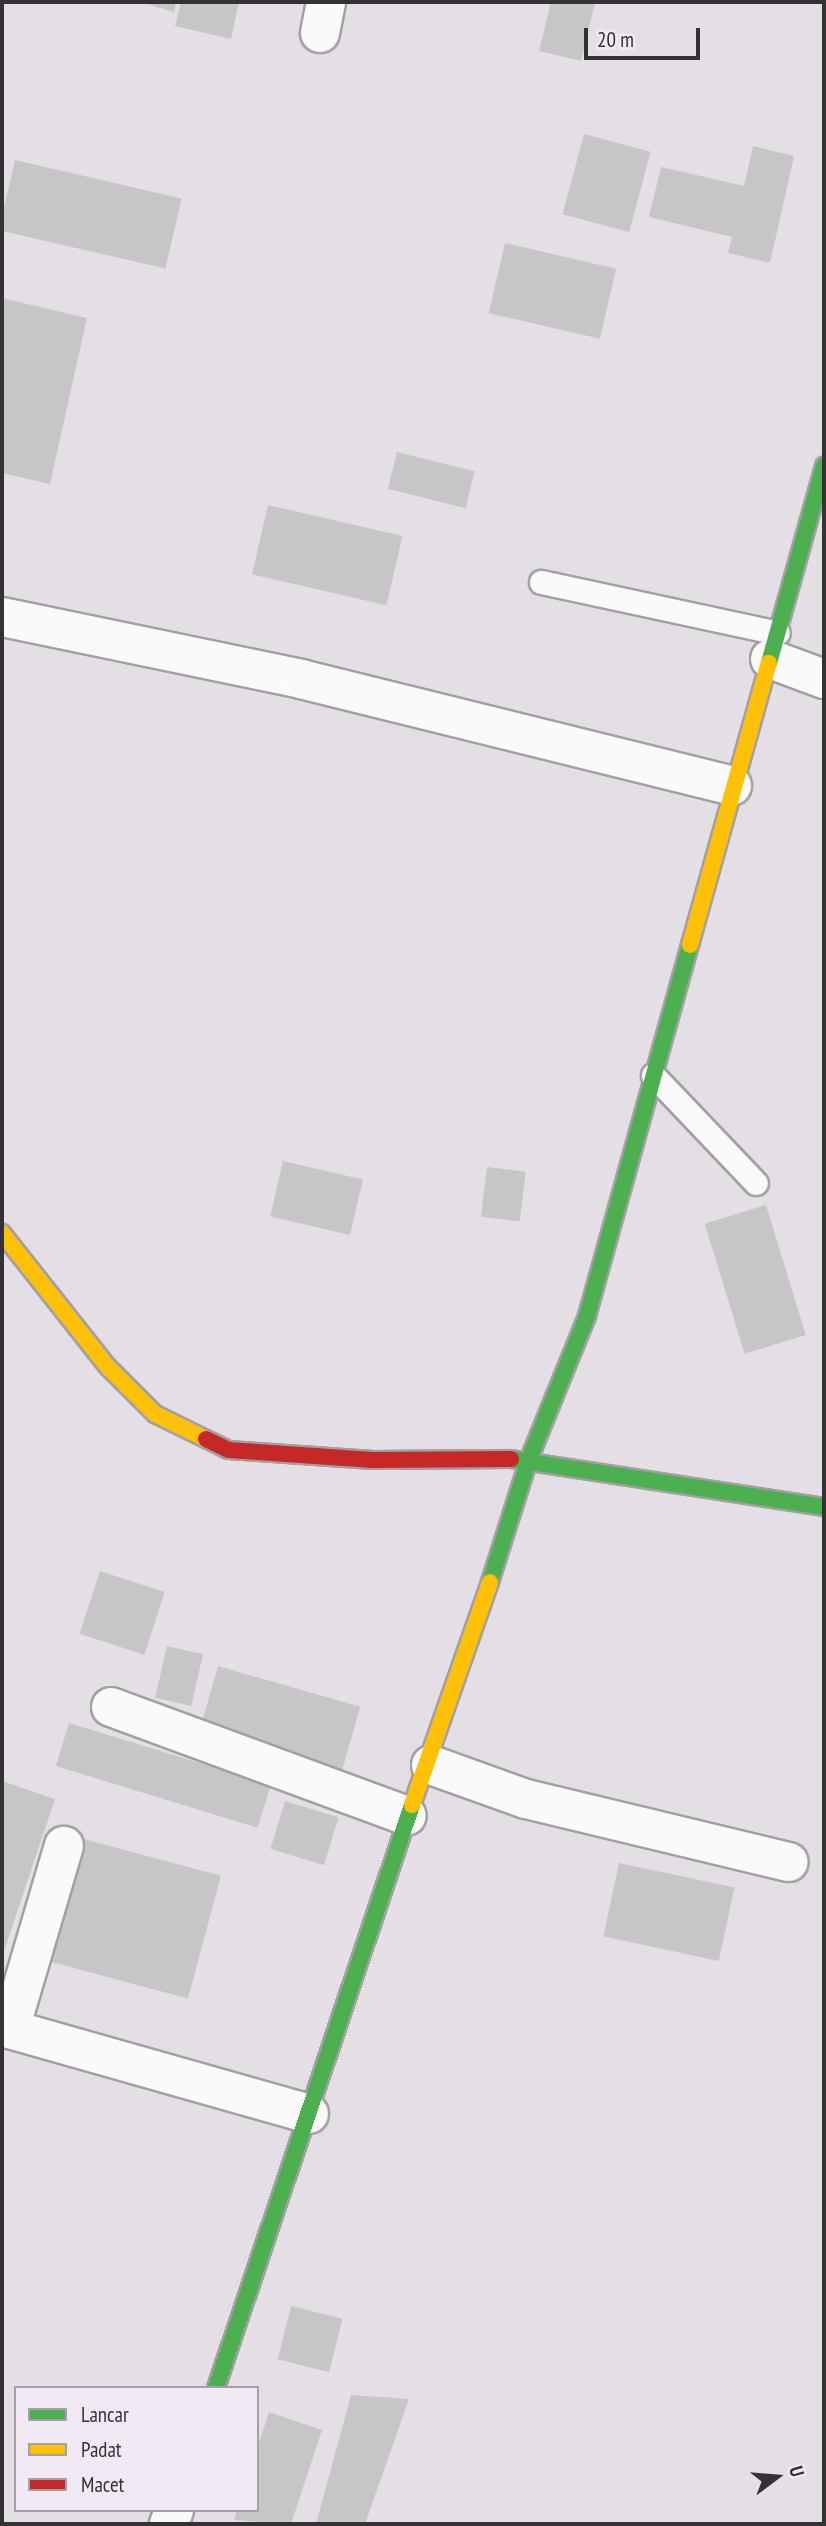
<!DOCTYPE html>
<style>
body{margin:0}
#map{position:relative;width:826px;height:2526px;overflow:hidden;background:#e3dfe4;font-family:"PT Sans Narrow",sans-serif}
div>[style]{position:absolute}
.building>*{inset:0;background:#c8c5c9;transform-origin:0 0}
.roads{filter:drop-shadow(2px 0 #a3a0a4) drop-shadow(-2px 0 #a3a0a4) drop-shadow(0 2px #a3a0a4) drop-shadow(0 -2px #a3a0a4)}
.lane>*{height:23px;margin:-11.5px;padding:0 11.5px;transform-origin:11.5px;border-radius:11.5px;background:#fbfafb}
.street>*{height:38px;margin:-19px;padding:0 19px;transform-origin:19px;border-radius:19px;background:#fbfafb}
.fast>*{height:16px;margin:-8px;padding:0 8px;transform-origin:8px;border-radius:8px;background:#4caf50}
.slow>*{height:16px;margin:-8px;padding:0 8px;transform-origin:8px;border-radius:8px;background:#ffc107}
.jam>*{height:16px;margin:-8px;padding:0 8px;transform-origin:8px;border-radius:8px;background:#c62828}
span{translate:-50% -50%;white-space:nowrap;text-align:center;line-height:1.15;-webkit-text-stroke:7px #f1eaf4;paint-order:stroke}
.frame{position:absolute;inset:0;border:4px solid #353236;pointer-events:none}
.legend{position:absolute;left:14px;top:2386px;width:245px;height:126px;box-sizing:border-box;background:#f1eaf4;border:2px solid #a6a0a8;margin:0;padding:9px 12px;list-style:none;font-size:21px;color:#353236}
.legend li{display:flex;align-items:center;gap:14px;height:35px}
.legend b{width:35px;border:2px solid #a6a0a8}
.north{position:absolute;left:742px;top:2442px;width:70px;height:70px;-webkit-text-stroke:5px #f1eaf4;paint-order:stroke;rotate:74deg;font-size:19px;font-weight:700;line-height:28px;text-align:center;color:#353236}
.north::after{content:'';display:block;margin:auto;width:24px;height:32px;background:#353236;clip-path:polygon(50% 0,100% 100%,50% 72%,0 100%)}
.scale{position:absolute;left:584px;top:28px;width:116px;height:32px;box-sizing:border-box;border:4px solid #353236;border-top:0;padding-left:9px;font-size:21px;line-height:24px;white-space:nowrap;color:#353236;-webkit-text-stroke:5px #f1eaf4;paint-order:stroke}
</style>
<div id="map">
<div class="building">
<i style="clip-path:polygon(140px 2px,176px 2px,174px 12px)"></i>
<i style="clip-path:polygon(181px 2px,239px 2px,231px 39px,175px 26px)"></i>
<i style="clip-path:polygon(551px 2px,595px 2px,581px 61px,539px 51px)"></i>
<i style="left:584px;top:134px;width:69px;height:83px;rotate:15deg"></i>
<i style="clip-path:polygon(753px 146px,794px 156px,770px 263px,728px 253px,732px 237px,649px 217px,661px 167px,744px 186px)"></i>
<i style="left:15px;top:160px;width:171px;height:72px;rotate:13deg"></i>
<i style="left:505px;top:243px;width:114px;height:72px;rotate:13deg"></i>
<i style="clip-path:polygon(2px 298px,87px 318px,50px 484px,2px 473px)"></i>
<i style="left:397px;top:452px;width:80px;height:38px;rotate:14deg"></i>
<i style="left:268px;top:505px;width:138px;height:71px;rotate:13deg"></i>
<i style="left:283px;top:1161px;width:82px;height:57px;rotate:13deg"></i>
<i style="left:487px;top:1167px;width:39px;height:50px;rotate:7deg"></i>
<i style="left:766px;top:1205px;width:136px;height:64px;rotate:73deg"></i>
<i style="left:100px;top:1571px;width:68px;height:66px;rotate:18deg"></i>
<i style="left:167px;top:1646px;width:37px;height:53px;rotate:13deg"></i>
<i style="left:218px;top:1666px;width:148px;height:67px;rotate:16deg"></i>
<i style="left:69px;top:1723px;width:211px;height:45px;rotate:17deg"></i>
<i style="clip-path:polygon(2px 1781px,55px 1799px,2px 1957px)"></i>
<i style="left:285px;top:1801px;width:56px;height:50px;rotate:17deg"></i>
<i style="left:76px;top:1837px;width:150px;height:127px;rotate:15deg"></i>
<i style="left:619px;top:1863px;width:118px;height:75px;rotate:12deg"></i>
<i style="left:291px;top:2306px;width:53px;height:55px;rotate:14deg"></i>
<i style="clip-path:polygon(351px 2395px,409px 2399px,365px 2524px,316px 2524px)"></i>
<i style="clip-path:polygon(269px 2412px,322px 2430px,291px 2524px,234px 2520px,237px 2510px,257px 2510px,257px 2449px)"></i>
</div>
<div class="roads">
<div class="lane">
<i style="left:541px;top:582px;width:242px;rotate:12.1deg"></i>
<i style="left:653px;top:1075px;width:149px;rotate:46.4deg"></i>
</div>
<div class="street">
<i style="left:320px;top:33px;width:32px;rotate:-79deg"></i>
<i style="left:2px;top:617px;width:305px;rotate:11.7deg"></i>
<i style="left:301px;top:679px;width:444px;rotate:13.9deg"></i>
<i style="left:770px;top:659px;width:58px;rotate:20.3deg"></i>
<i style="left:111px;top:1707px;width:315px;rotate:20.2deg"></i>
<i style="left:431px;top:1765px;width:101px;rotate:19.7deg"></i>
<i style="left:526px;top:1799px;width:270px;rotate:13.5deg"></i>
<i style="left:2px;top:2027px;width:319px;rotate:15.8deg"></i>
<i style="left:10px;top:2029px;width:191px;rotate:-73.6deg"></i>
<i style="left:169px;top:2524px;width:15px;rotate:-70deg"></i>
</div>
<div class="fast">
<i style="left:769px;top:663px;width:205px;rotate:-74.4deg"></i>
<i style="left:511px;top:1459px;width:317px;rotate:8.7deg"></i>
<i style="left:490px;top:1582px;width:129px;rotate:-72.4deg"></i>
<i style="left:529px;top:1459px;width:154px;rotate:-67.9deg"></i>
<i style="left:587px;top:1316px;width:385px;rotate:-74.5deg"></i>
<i style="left:216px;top:2388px;width:615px;rotate:-71.42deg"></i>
</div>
<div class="slow">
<i style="left:690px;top:945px;width:293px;rotate:-74.4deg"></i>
<i style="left:2px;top:1233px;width:171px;rotate:51.7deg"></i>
<i style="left:108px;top:1367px;width:66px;rotate:45deg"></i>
<i style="left:155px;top:1414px;width:57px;rotate:26.1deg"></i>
<i style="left:412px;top:1805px;width:236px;rotate:-70.7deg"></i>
</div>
<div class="jam">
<i style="left:206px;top:1439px;width:25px;rotate:26deg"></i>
<i style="left:229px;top:1450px;width:144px;rotate:4deg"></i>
<i style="left:373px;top:1460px;width:138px;rotate:-0.4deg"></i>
</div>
</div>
<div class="frame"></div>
<ul class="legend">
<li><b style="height:9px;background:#4caf50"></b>Lancar</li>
<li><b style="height:9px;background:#ffc107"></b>Padat</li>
<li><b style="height:9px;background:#c62828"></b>Macet</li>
</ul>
<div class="north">U</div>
<div class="scale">20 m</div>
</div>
